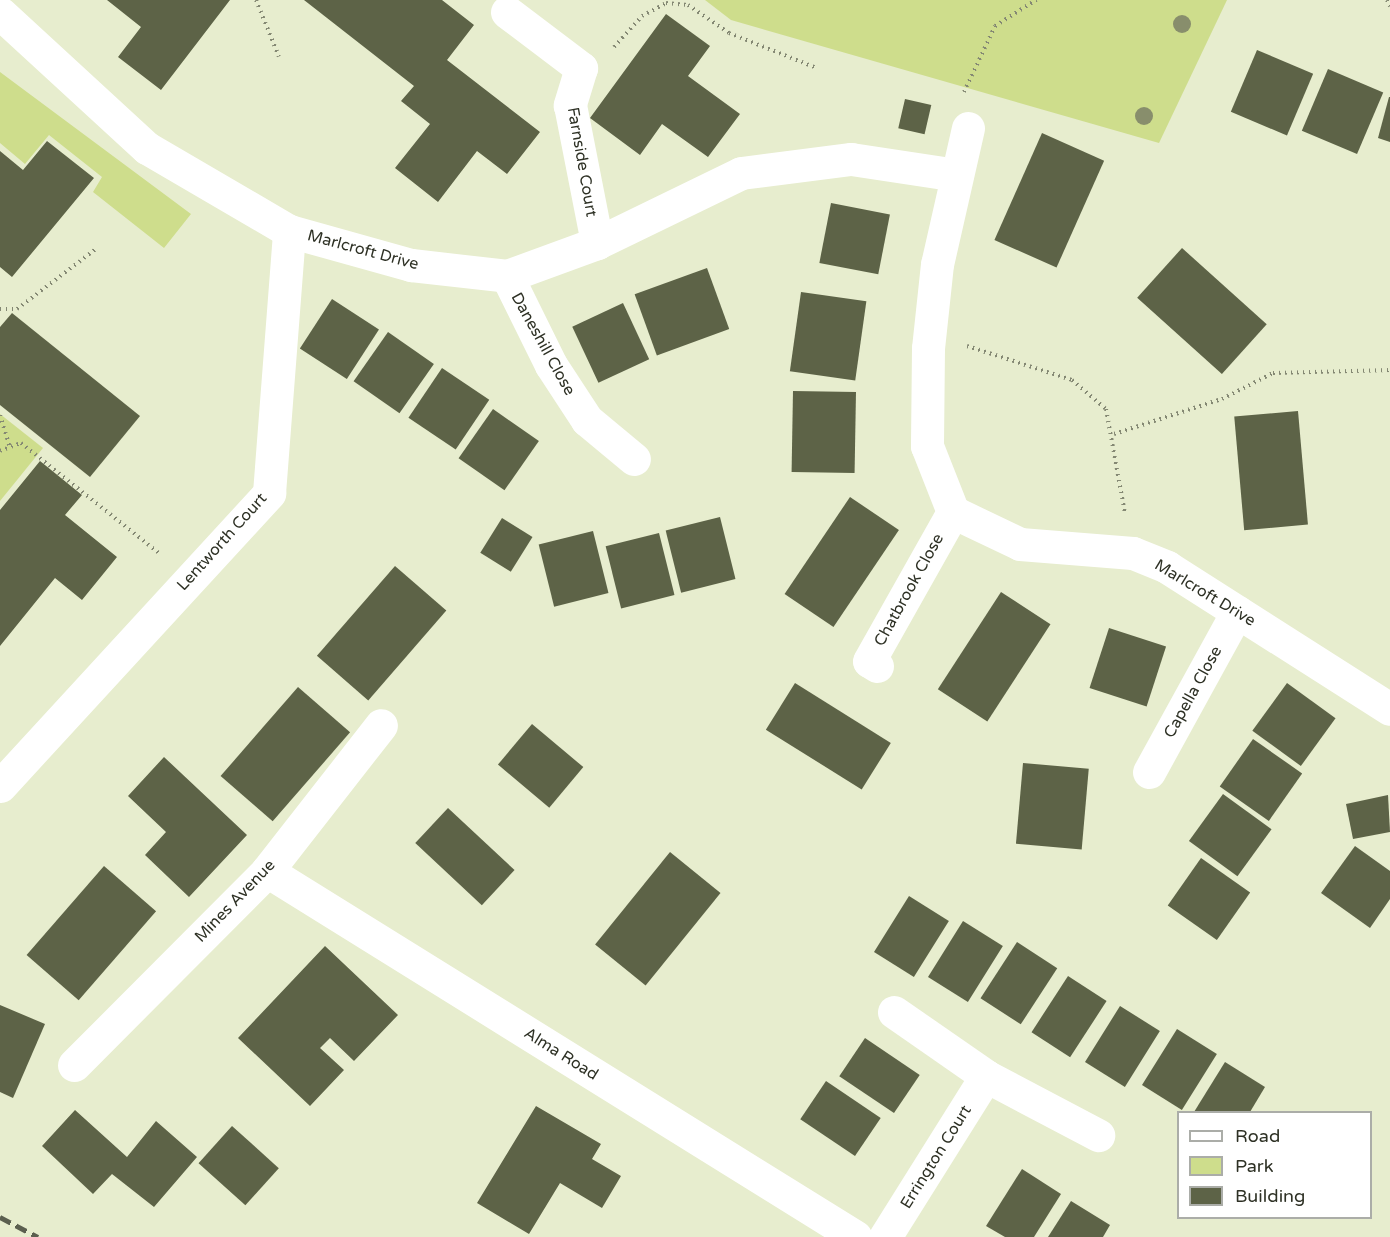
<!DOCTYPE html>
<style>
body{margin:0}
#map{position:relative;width:1390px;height:1237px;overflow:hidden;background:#e7edce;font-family:"Varela Round",sans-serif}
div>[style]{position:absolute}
.green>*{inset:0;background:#cedd8c}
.building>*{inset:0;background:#5d6347;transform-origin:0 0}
.path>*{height:4px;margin-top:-2px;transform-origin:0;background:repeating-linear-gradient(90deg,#848873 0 1.5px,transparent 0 6px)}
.street>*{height:33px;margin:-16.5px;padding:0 16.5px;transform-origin:16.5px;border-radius:16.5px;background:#fff}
.rail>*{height:4.5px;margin-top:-2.25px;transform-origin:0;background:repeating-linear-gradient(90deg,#5b5f4f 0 12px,transparent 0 18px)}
.trees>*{width:18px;height:18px;margin:-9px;border-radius:50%;background:#888e6c}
span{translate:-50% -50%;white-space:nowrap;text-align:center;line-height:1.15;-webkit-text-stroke:6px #fff;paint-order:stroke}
.street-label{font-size:16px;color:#2e3125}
.legend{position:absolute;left:1177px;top:1111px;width:195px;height:108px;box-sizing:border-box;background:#fff;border:2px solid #abada8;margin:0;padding:8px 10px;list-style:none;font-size:18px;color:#2e3125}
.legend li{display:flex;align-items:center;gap:12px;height:30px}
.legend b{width:30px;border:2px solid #abada8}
</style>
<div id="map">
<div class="green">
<i style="clip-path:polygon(705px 0,1227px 0,1159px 143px,731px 20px)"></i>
<i style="clip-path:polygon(0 72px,191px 214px,164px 248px,93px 192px,102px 177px,49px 135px,25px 164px,0 143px)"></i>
<i style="clip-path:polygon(0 414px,43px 448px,0 501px)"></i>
</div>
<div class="building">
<i style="clip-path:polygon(107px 0,230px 0,161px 90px,118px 57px,141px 27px)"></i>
<i style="clip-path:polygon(304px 0,442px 0,474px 25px,447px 60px,540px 132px,507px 174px,477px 151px,438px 202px,395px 168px,430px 124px,401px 101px,414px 86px)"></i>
<i style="clip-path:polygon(666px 14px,710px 46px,688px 76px,740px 114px,708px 157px,662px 124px,640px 155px,590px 118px)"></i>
<i style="left:1257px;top:50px;width:61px;height:67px;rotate:23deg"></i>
<i style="left:1328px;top:69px;width:60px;height:67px;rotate:23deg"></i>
<i style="clip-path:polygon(1389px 97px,1390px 97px,1390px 142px,1378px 138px)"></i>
<i style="left:905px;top:99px;width:27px;height:30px;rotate:13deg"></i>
<i style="left:1042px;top:133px;width:68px;height:117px;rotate:24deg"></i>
<i style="clip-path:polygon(47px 141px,94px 178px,12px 277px,0 267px,0 151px,23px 170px)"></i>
<i style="left:831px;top:203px;width:60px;height:61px;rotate:11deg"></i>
<i style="left:1182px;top:248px;width:114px;height:67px;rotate:42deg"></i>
<i style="left:707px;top:268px;width:65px;height:77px;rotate:70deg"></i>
<i style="left:801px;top:292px;width:66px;height:80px;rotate:8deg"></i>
<i style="left:332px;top:299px;width:56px;height:59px;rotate:33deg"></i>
<i style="left:623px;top:303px;width:62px;height:56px;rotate:65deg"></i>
<i style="clip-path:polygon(12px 313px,140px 416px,90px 477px,0 405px,0 327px)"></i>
<i style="left:388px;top:332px;width:56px;height:60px;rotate:35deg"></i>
<i style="left:442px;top:368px;width:57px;height:60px;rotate:34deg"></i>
<i style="left:793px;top:391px;width:63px;height:81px;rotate:1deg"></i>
<i style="left:493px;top:409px;width:56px;height:60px;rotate:35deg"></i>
<i style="left:1298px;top:411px;width:114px;height:64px;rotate:85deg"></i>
<i style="clip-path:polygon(40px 461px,82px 495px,65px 515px,117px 557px,82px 600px,55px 578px,0 646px,0 510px)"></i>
<i style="left:850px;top:497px;width:59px;height:117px;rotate:34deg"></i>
<i style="left:720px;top:517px;width:64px;height:56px;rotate:76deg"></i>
<i style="left:502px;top:518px;width:36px;height:41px;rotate:32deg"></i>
<i style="left:593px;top:531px;width:64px;height:56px;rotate:76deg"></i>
<i style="left:659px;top:533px;width:64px;height:55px;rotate:76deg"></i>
<i style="left:395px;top:566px;width:68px;height:119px;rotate:41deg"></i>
<i style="left:1001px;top:592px;width:59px;height:116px;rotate:33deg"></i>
<i style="left:1109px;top:628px;width:60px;height:63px;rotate:18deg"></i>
<i style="left:795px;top:683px;width:113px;height:55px;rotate:32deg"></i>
<i style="left:1287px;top:683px;width:60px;height:59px;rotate:36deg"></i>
<i style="left:298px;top:687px;width:69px;height:118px;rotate:41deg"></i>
<i style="left:532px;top:724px;width:67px;height:53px;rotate:40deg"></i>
<i style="left:1253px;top:739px;width:60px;height:58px;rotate:35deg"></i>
<i style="clip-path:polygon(164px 757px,247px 835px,189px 897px,145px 855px,166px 832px,128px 796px)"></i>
<i style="left:1023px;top:763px;width:66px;height:81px;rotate:5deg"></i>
<i style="left:1223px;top:794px;width:60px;height:58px;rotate:36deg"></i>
<i style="clip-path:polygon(1388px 795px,1390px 832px,1353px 839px,1346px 804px)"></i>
<i style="left:448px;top:808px;width:91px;height:48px;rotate:43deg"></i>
<i style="clip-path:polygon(1355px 846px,1390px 871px,1390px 899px,1370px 928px,1321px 893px)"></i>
<i style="left:670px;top:852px;width:65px;height:119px;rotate:39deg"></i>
<i style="left:1201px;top:858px;width:60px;height:58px;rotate:35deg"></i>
<i style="left:104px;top:866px;width:69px;height:118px;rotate:41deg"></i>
<i style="left:909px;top:896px;width:47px;height:66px;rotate:32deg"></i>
<i style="left:963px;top:921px;width:47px;height:66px;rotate:32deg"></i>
<i style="left:1017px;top:942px;width:48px;height:67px;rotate:33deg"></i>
<i style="clip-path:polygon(325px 946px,398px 1015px,354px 1061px,330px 1038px,320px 1048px,344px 1070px,310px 1106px,238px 1038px)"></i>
<i style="left:1068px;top:976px;width:46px;height:67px;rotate:33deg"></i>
<i style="clip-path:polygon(0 1005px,45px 1024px,13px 1098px,0 1092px)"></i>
<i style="left:1120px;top:1006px;width:47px;height:66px;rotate:32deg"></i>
<i style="left:1177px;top:1029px;width:47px;height:66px;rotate:32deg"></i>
<i style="left:865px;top:1038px;width:66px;height:46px;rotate:34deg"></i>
<i style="clip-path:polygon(1225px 1062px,1265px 1087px,1250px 1112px,1194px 1112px)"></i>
<i style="left:826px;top:1081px;width:66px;height:46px;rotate:34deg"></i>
<i style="clip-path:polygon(536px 1106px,601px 1144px,592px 1159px,621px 1176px,602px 1208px,560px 1183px,529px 1234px,477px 1203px)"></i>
<i style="clip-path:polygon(75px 1110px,127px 1157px,156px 1121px,197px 1157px,154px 1207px,112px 1174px,93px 1194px,42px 1146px)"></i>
<i style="left:232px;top:1126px;width:63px;height:50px;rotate:42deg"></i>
<i style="clip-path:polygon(1022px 1169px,1061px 1194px,1034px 1237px,1005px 1237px,986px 1226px)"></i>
<i style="clip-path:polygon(1071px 1201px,1110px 1225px,1103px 1237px,1048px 1237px)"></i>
</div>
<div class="path">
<i style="left:256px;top:0;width:61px;rotate:68deg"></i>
<i style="left:1387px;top:0;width:7px;rotate:63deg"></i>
<i style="left:614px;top:47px;width:42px;rotate:-47.9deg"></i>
<i style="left:642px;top:16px;width:27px;rotate:-28deg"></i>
<i style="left:666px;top:3px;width:22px;rotate:5deg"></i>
<i style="left:688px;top:5px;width:50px;rotate:34.3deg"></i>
<i style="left:729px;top:33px;width:92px;rotate:21.8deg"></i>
<i style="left:964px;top:92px;width:73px;rotate:-64.8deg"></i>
<i style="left:995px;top:26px;width:49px;rotate:-32.4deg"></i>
<i style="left:0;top:309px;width:17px"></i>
<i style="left:17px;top:309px;width:101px;rotate:-37.3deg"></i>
<i style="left:967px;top:346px;width:110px;rotate:17.9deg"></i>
<i style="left:1072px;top:380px;width:45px;rotate:40.5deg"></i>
<i style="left:1106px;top:409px;width:107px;rotate:79.7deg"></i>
<i style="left:0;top:415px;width:34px;rotate:73deg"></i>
<i style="left:1114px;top:434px;width:114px;rotate:-18deg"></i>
<i style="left:1222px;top:399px;width:57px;rotate:-27deg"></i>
<i style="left:1273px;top:373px;width:117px;rotate:-1.5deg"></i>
<i style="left:0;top:451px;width:22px;rotate:-21deg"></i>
<i style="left:21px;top:443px;width:178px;rotate:38.6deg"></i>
</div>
<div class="street">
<i style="left:507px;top:12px;width:93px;rotate:37.1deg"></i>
<i style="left:581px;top:68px;width:39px;rotate:107deg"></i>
<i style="left:570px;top:105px;width:141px;rotate:78.9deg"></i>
<i style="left:0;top:13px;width:200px;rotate:42.6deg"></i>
<i style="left:147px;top:148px;width:164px;rotate:30.3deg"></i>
<i style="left:289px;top:231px;width:127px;rotate:15.6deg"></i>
<i style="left:411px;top:265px;width:97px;rotate:6.5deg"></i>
<i style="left:507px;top:276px;width:96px;rotate:-20.1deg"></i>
<i style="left:597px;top:243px;width:160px;rotate:-25.9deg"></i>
<i style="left:741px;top:173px;width:111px;rotate:-7.3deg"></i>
<i style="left:851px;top:159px;width:107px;rotate:8.6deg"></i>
<i style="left:968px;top:128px;width:139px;rotate:102.8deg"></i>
<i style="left:937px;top:264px;width:84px;rotate:96.1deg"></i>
<i style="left:928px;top:348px;width:98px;rotate:90.6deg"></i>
<i style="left:927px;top:446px;width:71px;rotate:68.5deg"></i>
<i style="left:953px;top:512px;width:74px;rotate:25.5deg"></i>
<i style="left:1020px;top:544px;width:113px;rotate:4.6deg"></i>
<i style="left:1133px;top:553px;width:37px;rotate:22deg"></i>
<i style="left:1167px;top:567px;width:264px;rotate:32.5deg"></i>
<i style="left:507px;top:276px;width:99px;rotate:63.7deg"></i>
<i style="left:551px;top:365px;width:66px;rotate:56.8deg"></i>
<i style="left:587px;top:420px;width:61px;rotate:39.7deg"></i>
<i style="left:877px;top:666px;width:9px;rotate:-148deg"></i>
<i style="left:869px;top:661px;width:171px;rotate:-60.6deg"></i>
<i style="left:1149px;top:772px;width:183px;rotate:-61.2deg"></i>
<i style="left:0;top:786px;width:398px;rotate:-47.4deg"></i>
<i style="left:269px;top:493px;width:263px;rotate:-85.6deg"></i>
<i style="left:267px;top:871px;width:693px;rotate:31.86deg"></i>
<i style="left:894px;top:1012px;width:112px;rotate:34.8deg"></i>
<i style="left:986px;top:1076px;width:127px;rotate:27.8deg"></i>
<i style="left:74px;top:1065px;width:274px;rotate:-45.1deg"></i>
<i style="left:267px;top:871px;width:185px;rotate:-52deg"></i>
<i style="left:885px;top:1237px;width:190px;rotate:-57.9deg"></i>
</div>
<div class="rail">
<i style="left:0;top:1217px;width:43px;rotate:27.8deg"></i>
</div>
<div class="trees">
<i style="left:1182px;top:24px"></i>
<i style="left:1144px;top:116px"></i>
</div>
<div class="street-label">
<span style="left:582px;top:162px;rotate:80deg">Farnside Court</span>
<span style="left:363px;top:250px;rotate:15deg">Marlcroft Drive</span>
<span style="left:543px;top:344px;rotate:61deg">Daneshill Close</span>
<span style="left:222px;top:542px;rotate:-48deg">Lentworth Court</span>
<span style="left:909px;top:590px;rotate:-61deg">Chatbrook Close</span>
<span style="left:1205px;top:593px;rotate:31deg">Marlcroft Drive</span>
<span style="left:1193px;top:692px;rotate:-61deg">Capella Close</span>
<span style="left:235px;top:901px;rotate:-46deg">Mines Avenue</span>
<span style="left:561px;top:1054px;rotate:32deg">Alma Road</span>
<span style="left:936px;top:1157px;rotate:-58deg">Errington Court</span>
</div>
<ul class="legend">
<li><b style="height:8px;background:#fff"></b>Road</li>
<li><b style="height:16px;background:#cedd8c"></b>Park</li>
<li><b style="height:16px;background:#5d6347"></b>Building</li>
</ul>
</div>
